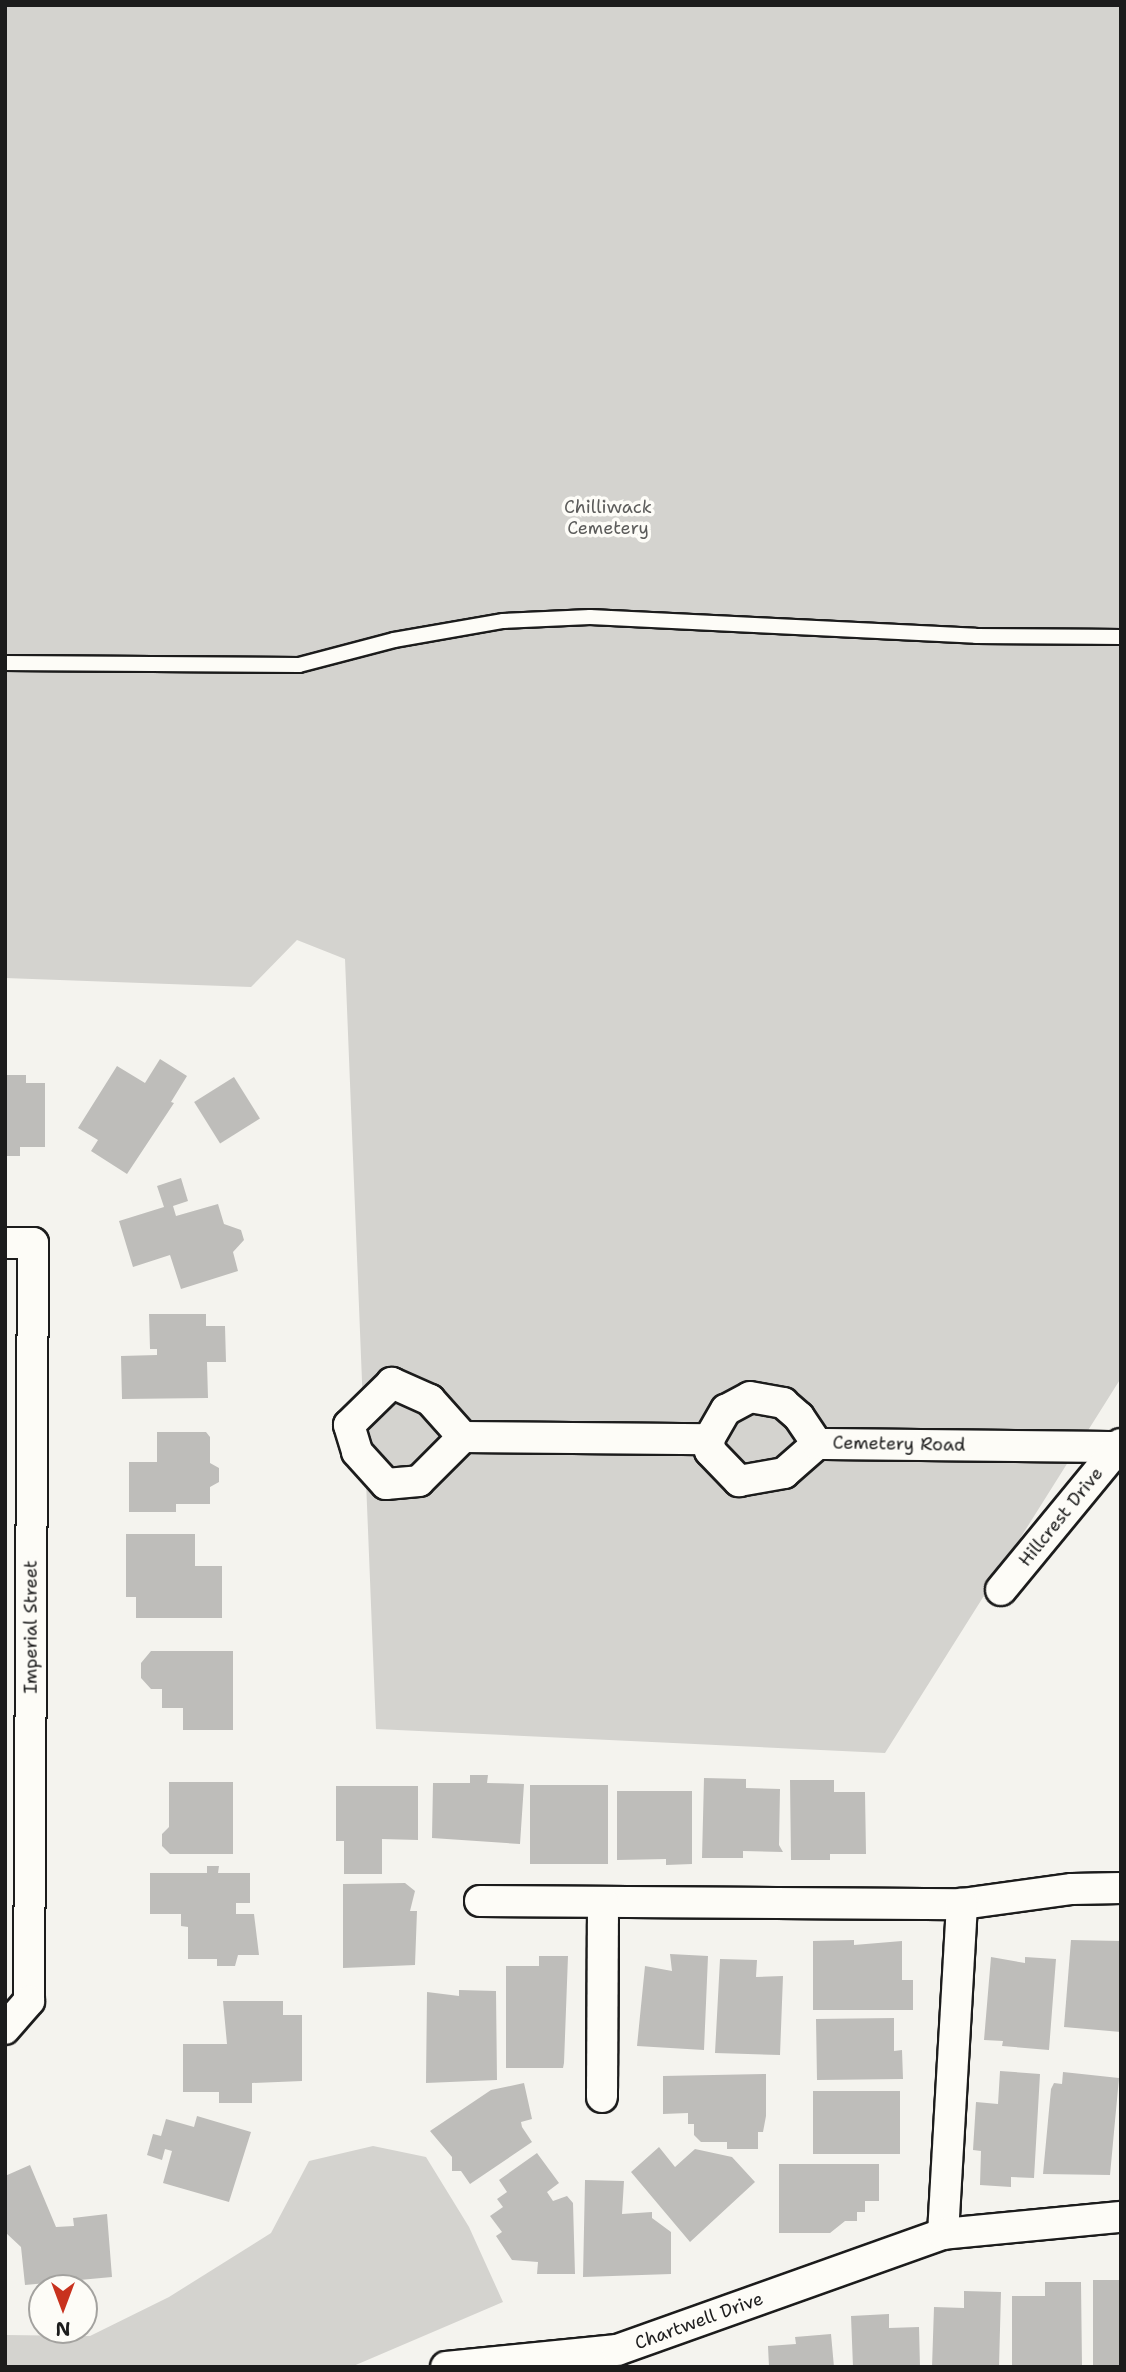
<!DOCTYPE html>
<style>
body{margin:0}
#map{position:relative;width:1126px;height:2372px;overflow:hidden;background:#f4f3ee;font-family:"Shantell Sans",sans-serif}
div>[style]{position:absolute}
.green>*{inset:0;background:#d4d3cf}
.building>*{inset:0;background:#bebdba;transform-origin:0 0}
.roads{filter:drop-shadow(2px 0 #1c1c1c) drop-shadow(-2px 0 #1c1c1c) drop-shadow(0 2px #1c1c1c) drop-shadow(0 -2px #1c1c1c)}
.service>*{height:14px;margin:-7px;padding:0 7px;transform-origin:7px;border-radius:7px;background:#fdfcf7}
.minor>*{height:30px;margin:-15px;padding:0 15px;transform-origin:15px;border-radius:15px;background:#fdfcf7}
span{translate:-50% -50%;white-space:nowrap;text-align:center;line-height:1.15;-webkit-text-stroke:7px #fdfcf7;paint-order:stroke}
.park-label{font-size:18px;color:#5c5c5b}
.street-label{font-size:18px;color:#1c1c1c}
.frame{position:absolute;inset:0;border:7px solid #1c1c1c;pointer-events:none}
.north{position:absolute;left:28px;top:2274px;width:70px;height:70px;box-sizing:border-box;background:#fdfcf7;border:2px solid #a3a29f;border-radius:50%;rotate:180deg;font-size:19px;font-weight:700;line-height:28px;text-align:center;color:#1c1c1c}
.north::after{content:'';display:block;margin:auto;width:24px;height:32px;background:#c8321e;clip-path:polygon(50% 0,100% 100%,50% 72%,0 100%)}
</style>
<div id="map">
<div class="green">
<i style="clip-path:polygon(5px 5px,1121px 5px,1121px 1378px,885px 1753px,376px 1729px,345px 959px,297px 940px,251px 987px,5px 978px)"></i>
<i style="clip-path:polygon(373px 2146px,426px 2157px,469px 2227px,503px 2302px,351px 2367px,5px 2367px,5px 2335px,90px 2336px,169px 2297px,271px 2233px,309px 2161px)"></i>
</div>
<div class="building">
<i style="clip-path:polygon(160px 1059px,187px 1076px,171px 1102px,174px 1103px,127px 1174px,91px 1151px,98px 1140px,78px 1128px,117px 1066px,145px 1083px)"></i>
<i style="clip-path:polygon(5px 1075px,26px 1075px,26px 1083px,45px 1083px,45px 1147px,20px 1147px,20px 1156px,5px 1156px)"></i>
<i style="left:234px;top:1077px;width:49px;height:47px;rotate:58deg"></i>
<i style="clip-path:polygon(181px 1178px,188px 1201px,173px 1206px,176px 1216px,218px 1204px,224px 1224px,241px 1230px,244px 1240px,233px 1252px,238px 1271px,181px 1289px,170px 1255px,133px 1267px,119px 1221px,164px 1207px,157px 1186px)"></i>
<i style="clip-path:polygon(149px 1314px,206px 1314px,206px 1326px,225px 1326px,226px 1362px,207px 1362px,208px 1398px,122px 1399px,121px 1356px,157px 1355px,157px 1349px,150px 1349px)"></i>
<i style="clip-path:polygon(157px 1432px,206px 1432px,210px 1437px,210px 1463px,219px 1468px,219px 1482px,210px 1487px,210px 1504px,176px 1504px,176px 1512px,129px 1512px,129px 1462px,157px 1462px)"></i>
<i style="clip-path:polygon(126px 1534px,195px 1534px,195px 1566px,222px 1566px,222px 1618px,136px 1618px,136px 1597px,126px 1597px)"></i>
<i style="clip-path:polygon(151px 1651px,233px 1651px,233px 1730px,183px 1730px,183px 1708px,162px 1708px,162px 1689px,151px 1689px,141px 1678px,141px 1663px)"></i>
<i style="clip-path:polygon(470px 1775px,488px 1775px,487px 1783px,524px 1784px,520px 1844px,432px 1838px,433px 1783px,470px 1783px)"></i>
<i style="clip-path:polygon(704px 1778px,746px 1779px,746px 1788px,780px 1789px,779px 1845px,783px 1852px,743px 1851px,743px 1858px,702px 1858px)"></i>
<i style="clip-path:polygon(790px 1780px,834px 1780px,834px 1792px,865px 1792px,866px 1854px,830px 1854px,830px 1860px,791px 1860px)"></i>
<i style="clip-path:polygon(169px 1782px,233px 1782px,233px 1854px,170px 1854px,162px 1846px,162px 1834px,169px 1827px)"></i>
<i style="left:530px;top:1785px;width:78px;height:79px"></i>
<i style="clip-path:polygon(336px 1786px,418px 1786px,418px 1840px,382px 1839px,382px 1874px,344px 1874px,344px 1841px,336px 1841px)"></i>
<i style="clip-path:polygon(617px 1791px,692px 1791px,692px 1864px,666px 1865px,666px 1859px,617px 1860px)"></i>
<i style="clip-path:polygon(207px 1866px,219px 1866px,218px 1873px,250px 1873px,250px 1903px,236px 1903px,236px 1914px,254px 1914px,259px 1955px,238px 1955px,235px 1966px,217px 1966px,217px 1959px,188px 1959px,188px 1927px,181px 1926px,181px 1914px,150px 1914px,150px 1873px,207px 1873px)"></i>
<i style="clip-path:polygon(405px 1883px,415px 1891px,410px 1911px,417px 1911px,415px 1965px,343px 1968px,343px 1884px)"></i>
<i style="clip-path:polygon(854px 1940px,854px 1945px,902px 1941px,902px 1980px,913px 1980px,913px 2010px,813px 2010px,813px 1941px)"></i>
<i style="clip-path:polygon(1071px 1940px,1121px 1941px,1121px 2032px,1064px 2027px)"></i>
<i style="clip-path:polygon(670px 1954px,708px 1956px,704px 2050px,637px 2046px,645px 1966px,672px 1971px)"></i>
<i style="clip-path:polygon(539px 1956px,568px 1956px,564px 2063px,563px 2068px,506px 2068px,506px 1966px,539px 1966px)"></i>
<i style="clip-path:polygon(991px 1957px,1025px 1963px,1025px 1957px,1056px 1959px,1049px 2050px,1002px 2046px,1003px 2041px,984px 2040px)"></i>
<i style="clip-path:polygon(720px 1959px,757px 1960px,756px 1977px,783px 1976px,780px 2055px,715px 2053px)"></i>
<i style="clip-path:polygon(459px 1990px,496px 1991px,497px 2080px,426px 2083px,427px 1992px,459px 1996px)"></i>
<i style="clip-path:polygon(223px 2001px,283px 2001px,283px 2015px,302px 2015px,302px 2081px,252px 2083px,252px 2103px,219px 2103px,219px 2092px,183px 2092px,183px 2044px,227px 2044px)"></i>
<i style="clip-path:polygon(894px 2018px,894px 2051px,902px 2050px,903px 2079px,817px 2080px,816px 2019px)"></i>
<i style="clip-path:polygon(1000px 2071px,1040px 2074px,1034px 2178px,1011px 2177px,1011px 2187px,980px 2185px,981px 2151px,973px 2150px,976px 2102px,998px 2104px)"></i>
<i style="clip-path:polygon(1063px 2072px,1119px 2078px,1110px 2175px,1043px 2174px,1051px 2089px,1054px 2083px,1062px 2084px)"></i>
<i style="clip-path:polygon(766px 2074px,766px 2116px,763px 2132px,758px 2132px,758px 2149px,727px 2149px,727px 2142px,701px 2142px,694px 2135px,694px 2124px,688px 2124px,688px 2113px,663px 2114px,663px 2076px)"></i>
<i style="clip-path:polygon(524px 2083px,532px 2119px,521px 2122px,522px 2127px,532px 2142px,470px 2184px,461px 2171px,452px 2171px,452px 2157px,430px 2131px,491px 2090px)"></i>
<i style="left:813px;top:2091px;width:87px;height:63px"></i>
<i style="clip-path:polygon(197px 2116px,251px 2132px,229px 2202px,163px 2183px,172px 2151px,165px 2149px,162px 2160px,147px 2155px,153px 2134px,161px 2136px,166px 2119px,194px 2127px)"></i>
<i style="clip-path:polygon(659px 2147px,675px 2167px,695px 2149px,732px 2157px,755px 2182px,690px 2242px,631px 2172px)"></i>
<i style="clip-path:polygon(537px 2153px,559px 2183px,547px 2192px,553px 2201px,567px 2196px,573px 2203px,575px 2274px,537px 2274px,538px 2262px,512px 2260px,496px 2236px,502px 2232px,490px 2216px,503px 2207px,497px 2199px,507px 2192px,499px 2180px)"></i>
<i style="clip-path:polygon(779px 2164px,879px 2164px,879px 2201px,865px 2201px,865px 2212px,857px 2212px,857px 2221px,845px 2221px,830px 2233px,779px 2233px)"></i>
<i style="clip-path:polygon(30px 2165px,56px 2227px,74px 2226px,73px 2218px,107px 2214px,112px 2277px,25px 2285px,21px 2247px,5px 2232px,5px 2176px)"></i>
<i style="clip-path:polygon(585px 2180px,624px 2181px,622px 2214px,652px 2212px,652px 2218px,671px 2232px,671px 2274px,583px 2277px)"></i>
<i style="left:1093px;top:2280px;width:28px;height:87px"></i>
<i style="clip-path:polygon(1045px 2282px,1081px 2282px,1082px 2367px,1012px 2367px,1012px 2296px,1045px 2296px)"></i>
<i style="clip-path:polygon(964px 2291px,1001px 2292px,999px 2367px,932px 2367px,934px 2307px,964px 2308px)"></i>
<i style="clip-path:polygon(889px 2314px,889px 2328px,919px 2327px,920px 2367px,853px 2367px,851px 2316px)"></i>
<i style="clip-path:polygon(831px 2334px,834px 2367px,769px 2367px,768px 2346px,796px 2344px,795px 2337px)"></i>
</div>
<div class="roads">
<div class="service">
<i style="left:5px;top:663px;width:294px;rotate:0.4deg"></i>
<i style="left:299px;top:665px;width:98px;rotate:-14.7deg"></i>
<i style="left:394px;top:640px;width:111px;rotate:-9.9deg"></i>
<i style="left:503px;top:621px;width:87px;rotate:-2.6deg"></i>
<i style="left:590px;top:617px;width:386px;rotate:2.8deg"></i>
<i style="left:976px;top:636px;width:145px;rotate:0.4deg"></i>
</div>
<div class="minor">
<i style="left:5px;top:1243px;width:28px"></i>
<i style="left:33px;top:1243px;width:758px;rotate:90.3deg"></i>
<i style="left:29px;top:2001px;width:37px;rotate:131deg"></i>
<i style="left:463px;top:1437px;width:50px;rotate:-131.7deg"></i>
<i style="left:430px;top:1400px;width:42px;rotate:-155.9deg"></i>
<i style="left:392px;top:1383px;width:60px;rotate:135.7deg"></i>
<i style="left:349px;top:1425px;width:28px;rotate:73deg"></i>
<i style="left:357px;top:1452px;width:43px;rotate:47.8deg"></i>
<i style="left:386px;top:1484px;width:33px;rotate:-5deg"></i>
<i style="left:419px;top:1481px;width:62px;rotate:-45deg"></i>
<i style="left:463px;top:1437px;width:246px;rotate:0.5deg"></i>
<i style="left:709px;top:1439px;width:12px;rotate:85deg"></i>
<i style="left:710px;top:1451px;width:42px;rotate:46deg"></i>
<i style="left:739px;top:1481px;width:46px;rotate:-10.1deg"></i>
<i style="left:784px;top:1473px;width:44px;rotate:-41.3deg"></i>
<i style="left:817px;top:1444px;width:302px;rotate:0.6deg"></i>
<i style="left:709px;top:1439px;width:34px;rotate:-60deg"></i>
<i style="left:726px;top:1410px;width:27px;rotate:-28deg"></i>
<i style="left:750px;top:1397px;width:34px;rotate:10deg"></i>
<i style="left:783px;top:1403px;width:21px;rotate:41deg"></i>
<i style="left:799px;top:1417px;width:32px;rotate:56deg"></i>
<i style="left:1001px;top:1590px;width:189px;rotate:-50.6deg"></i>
<i style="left:480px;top:1901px;width:482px;rotate:0.4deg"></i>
<i style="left:962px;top:1904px;width:111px;rotate:-7.8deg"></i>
<i style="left:1072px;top:1889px;width:49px;rotate:-1.2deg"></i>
<i style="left:602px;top:2097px;width:194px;rotate:-89.7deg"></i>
<i style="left:943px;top:2234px;width:331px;rotate:-86.7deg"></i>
<i style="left:446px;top:2367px;width:172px;rotate:-5.7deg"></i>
<i style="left:617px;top:2350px;width:346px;rotate:-19.6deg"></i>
<i style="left:943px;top:2234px;width:179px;rotate:-5.5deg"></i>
</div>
</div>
<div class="park-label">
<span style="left:608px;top:518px">Chilliwack<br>Cemetery</span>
</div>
<div class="street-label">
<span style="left:899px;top:1444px;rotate:1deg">Cemetery Road</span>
<span style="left:1061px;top:1517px;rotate:-51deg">Hillcrest Drive</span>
<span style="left:31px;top:1627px;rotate:-90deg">Imperial Street</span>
<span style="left:699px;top:2321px;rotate:-20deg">Chartwell Drive</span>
</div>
<div class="frame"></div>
<div class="north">N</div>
</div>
